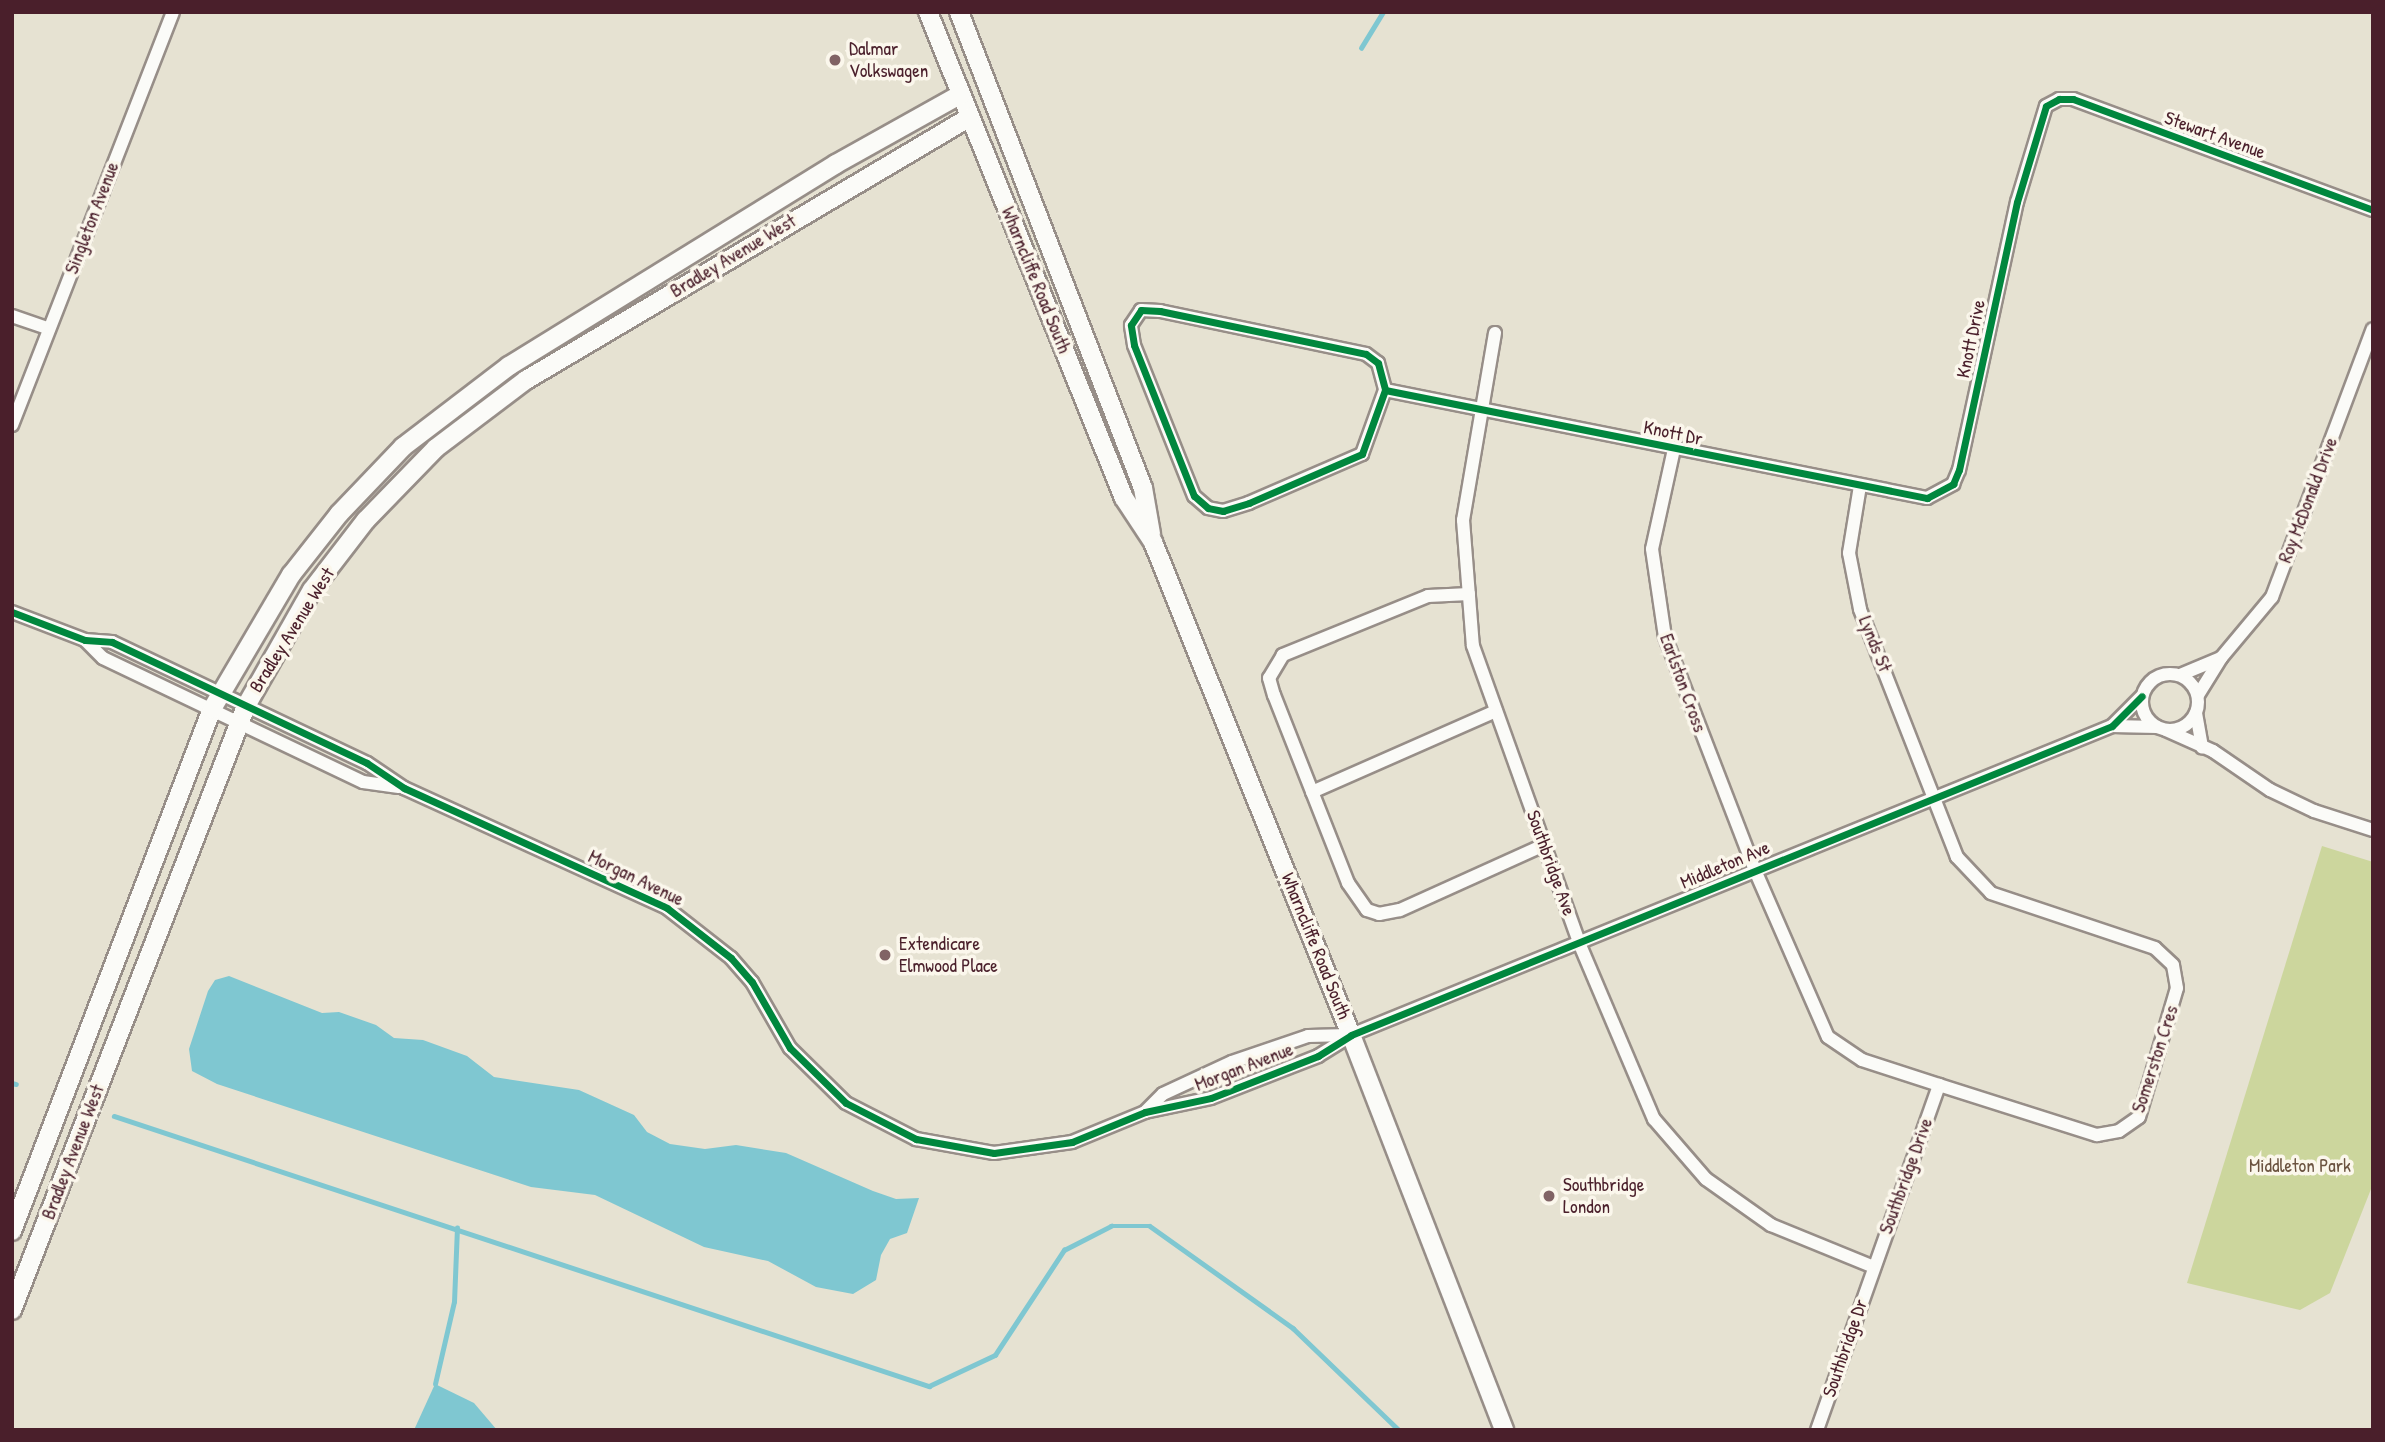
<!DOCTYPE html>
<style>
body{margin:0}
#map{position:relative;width:2385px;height:1442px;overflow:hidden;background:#e6e2d2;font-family:"Patrick Hand",sans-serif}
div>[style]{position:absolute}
.green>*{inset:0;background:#ccd69d}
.water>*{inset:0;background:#7fc7d1}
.stream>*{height:4.5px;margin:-2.25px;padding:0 2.25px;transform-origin:2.25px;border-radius:2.25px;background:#7fc7d1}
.roads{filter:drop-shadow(2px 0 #978e88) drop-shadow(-2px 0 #978e88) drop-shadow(0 2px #978e88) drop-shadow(0 -2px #978e88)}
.minor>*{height:12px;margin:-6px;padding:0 6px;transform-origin:6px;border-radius:6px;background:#fbfbf8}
.minor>.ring{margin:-6px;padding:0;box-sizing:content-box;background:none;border:12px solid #fbfbf8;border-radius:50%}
.secondary>*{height:18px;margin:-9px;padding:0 9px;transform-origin:9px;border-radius:9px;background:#fbfbf8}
.cycleway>*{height:7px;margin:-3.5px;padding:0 3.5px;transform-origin:3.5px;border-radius:3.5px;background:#00873e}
.dots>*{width:19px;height:19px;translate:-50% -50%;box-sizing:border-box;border:4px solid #fbf7ec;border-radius:50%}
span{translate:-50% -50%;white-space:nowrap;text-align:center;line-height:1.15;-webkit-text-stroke:7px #fbf7ec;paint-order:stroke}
.poi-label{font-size:19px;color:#4a1f2b}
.left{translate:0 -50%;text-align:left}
.street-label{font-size:19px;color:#4a1f2b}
.park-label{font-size:19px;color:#6b5340}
.frame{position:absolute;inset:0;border:14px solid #4a1f2b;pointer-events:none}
</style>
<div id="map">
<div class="green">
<i style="clip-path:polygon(2322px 846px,2373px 862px,2373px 1184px,2330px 1293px,2300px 1310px,2187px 1283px)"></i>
</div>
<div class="water">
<i style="clip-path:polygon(229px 976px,322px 1013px,339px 1012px,376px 1025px,394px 1038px,423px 1040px,467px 1056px,494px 1077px,579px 1090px,634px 1115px,647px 1132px,670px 1144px,705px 1149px,736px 1145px,786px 1153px,873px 1191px,896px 1199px,919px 1198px,907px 1233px,890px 1239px,881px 1255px,876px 1280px,853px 1294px,816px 1287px,768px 1261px,704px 1247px,595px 1195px,531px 1187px,217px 1084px,192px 1071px,189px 1049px,208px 991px,215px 980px)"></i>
<i style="clip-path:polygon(435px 1384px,474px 1403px,497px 1430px,414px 1430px)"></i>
</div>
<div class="stream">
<i style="left:1361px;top:48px;width:42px;rotate:-58.6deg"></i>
<i style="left:12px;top:1083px;width:4px;rotate:14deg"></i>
<i style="left:114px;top:1116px;width:859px;rotate:18.33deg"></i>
<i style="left:929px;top:1386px;width:73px;rotate:-25.2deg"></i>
<i style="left:995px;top:1355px;width:126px;rotate:-56.7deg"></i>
<i style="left:1064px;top:1250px;width:53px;rotate:-27.1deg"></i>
<i style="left:1111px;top:1226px;width:39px"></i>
<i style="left:1150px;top:1226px;width:176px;rotate:35.5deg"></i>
<i style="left:1293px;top:1328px;width:147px;rotate:43.9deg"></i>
<i style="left:435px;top:1384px;width:84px;rotate:-77deg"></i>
<i style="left:454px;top:1302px;width:74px;rotate:-87.7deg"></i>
</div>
<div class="roads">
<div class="minor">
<i style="left:12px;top:316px;width:39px;rotate:19deg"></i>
<i style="left:1495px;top:333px;width:190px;rotate:99.7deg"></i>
<i style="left:1463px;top:520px;width:126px;rotate:85.5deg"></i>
<i style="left:1473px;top:646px;width:318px;rotate:70.3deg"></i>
<i style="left:1580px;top:945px;width:189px;rotate:67deg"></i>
<i style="left:1654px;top:1119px;width:79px;rotate:49.1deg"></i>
<i style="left:1706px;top:1179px;width:80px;rotate:35.3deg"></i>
<i style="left:1771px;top:1225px;width:111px;rotate:22.2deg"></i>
<i style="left:1385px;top:390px;width:68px;rotate:109.8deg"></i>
<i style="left:1362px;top:454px;width:123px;rotate:156.6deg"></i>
<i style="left:1249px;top:503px;width:27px;rotate:163deg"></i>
<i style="left:1223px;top:511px;width:15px;rotate:-169deg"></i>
<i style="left:1208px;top:508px;width:18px;rotate:-139deg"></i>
<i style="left:1194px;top:496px;width:162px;rotate:-111.7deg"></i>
<i style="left:1134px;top:345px;width:20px;rotate:-99deg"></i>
<i style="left:1131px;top:325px;width:18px;rotate:-56deg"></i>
<i style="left:1141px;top:310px;width:19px;rotate:3deg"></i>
<i style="left:1160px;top:311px;width:210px;rotate:11.8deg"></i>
<i style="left:1366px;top:354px;width:15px;rotate:37deg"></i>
<i style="left:1378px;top:363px;width:28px;rotate:75deg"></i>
<i style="left:1385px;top:390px;width:553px;rotate:11.27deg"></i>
<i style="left:1927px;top:498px;width:30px;rotate:-28deg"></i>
<i style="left:1953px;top:484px;width:15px;rotate:-67deg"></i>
<i style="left:1959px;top:470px;width:274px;rotate:-77.8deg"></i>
<i style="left:2017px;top:202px;width:100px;rotate:-73.2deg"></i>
<i style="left:2046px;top:106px;width:15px;rotate:-28deg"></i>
<i style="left:2059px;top:99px;width:14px"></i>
<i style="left:2073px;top:99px;width:320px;rotate:20.3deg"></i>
<i style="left:12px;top:425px;width:443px;rotate:-68.7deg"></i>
<i style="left:1674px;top:449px;width:102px;rotate:102.4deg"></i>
<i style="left:1652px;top:549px;width:89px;rotate:81.6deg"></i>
<i style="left:1665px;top:637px;width:248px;rotate:68.9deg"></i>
<i style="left:1754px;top:868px;width:184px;rotate:66.4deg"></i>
<i style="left:1828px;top:1037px;width:41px;rotate:34.1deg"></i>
<i style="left:1862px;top:1060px;width:81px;rotate:18deg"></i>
<i style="left:1939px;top:1085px;width:166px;rotate:17.6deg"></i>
<i style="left:2097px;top:1135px;width:22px;rotate:-10deg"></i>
<i style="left:2119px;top:1131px;width:24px;rotate:-35deg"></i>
<i style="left:2139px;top:1117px;width:134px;rotate:-73.6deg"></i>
<i style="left:2177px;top:988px;width:23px;rotate:-100deg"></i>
<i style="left:2173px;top:965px;width:25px;rotate:-137deg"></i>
<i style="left:2155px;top:948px;width:173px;rotate:-161.5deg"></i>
<i style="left:1991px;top:893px;width:50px;rotate:-133.4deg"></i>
<i style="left:1957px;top:857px;width:266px;rotate:-111.4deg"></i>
<i style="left:1860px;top:609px;width:57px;rotate:-101.1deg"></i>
<i style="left:1849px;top:553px;width:68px;rotate:-80.7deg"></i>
<i style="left:1469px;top:594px;width:41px;rotate:177.2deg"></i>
<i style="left:1428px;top:596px;width:157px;rotate:157.9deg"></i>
<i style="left:1283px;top:655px;width:27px;rotate:121deg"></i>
<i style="left:1269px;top:678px;width:18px;rotate:74deg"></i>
<i style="left:1274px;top:695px;width:202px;rotate:68.5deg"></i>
<i style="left:1348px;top:883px;width:33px;rotate:55deg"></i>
<i style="left:1367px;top:910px;width:13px;rotate:18deg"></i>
<i style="left:1379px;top:914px;width:21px;rotate:-11deg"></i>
<i style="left:1400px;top:910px;width:158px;rotate:-24.3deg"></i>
<i style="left:12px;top:612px;width:78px;rotate:21deg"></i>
<i style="left:85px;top:640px;width:27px;rotate:4deg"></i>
<i style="left:112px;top:642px;width:282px;rotate:25.4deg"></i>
<i style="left:367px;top:763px;width:45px;rotate:34deg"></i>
<i style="left:404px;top:788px;width:289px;rotate:24.5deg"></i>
<i style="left:667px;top:908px;width:81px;rotate:38deg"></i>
<i style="left:731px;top:958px;width:32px;rotate:49deg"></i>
<i style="left:752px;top:982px;width:76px;rotate:60.1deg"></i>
<i style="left:790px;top:1048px;width:78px;rotate:44.5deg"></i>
<i style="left:846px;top:1103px;width:79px;rotate:27.2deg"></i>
<i style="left:916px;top:1139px;width:79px;rotate:10.2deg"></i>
<i style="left:994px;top:1153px;width:79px;rotate:-8deg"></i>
<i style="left:1072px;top:1142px;width:79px;rotate:-22.3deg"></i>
<i style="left:1145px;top:1112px;width:67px;rotate:-12deg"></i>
<i style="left:1211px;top:1098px;width:115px;rotate:-21.4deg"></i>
<i style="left:1318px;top:1056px;width:39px;rotate:-32deg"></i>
<i style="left:1351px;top:1035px;width:821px;rotate:-22.1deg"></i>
<i style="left:2112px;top:726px;width:42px;rotate:-45deg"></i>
<i style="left:85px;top:640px;width:25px;rotate:45deg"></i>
<i style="left:103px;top:658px;width:288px;rotate:25.5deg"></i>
<i style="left:363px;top:782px;width:36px;rotate:8deg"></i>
<i class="ring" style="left:2142px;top:674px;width:44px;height:44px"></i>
<i style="left:2180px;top:675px;width:44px;rotate:-22.5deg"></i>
<i style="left:2198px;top:695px;width:44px;rotate:-58.1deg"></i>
<i style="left:2221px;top:658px;width:80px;rotate:-50.1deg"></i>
<i style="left:2272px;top:597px;width:286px;rotate:-69.4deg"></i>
<i style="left:2196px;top:713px;width:35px;rotate:80deg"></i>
<i style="left:2112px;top:726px;width:45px;rotate:1.3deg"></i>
<i style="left:2166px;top:730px;width:51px;rotate:24.1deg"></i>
<i style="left:2213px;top:751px;width:69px;rotate:34.4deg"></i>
<i style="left:2270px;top:790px;width:49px;rotate:25.5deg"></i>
<i style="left:2314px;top:811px;width:62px;rotate:17.9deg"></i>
<i style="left:1312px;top:792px;width:201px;rotate:-23.8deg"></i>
<i style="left:1145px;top:1112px;width:25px;rotate:-45deg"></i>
<i style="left:1163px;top:1094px;width:76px;rotate:-24.9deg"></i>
<i style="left:1232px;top:1062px;width:80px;rotate:-18.9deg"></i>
<i style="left:1308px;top:1036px;width:42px;rotate:-1.4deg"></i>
<i style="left:1817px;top:1430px;width:366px;rotate:-70.5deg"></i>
</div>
<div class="secondary">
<i style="left:928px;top:12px;width:524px;rotate:68.04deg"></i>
<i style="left:1124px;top:498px;width:53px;rotate:56.6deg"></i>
<i style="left:1153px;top:542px;width:531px;rotate:68.12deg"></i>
<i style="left:1351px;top:1035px;width:424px;rotate:68.8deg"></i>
<i style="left:959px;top:12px;width:510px;rotate:68.87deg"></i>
<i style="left:1143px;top:488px;width:47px;rotate:80.1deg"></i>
<i style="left:12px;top:1231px;width:559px;rotate:-69.04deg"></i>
<i style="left:212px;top:709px;width:156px;rotate:-59.5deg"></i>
<i style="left:291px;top:575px;width:78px;rotate:-51.8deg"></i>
<i style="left:339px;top:514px;width:93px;rotate:-46.3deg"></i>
<i style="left:403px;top:447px;width:133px;rotate:-37.4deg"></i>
<i style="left:509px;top:366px;width:384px;rotate:-31.7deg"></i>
<i style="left:836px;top:164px;width:143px;rotate:-29.2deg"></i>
<i style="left:12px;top:1310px;width:648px;rotate:-68.82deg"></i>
<i style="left:246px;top:706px;width:133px;rotate:-60.4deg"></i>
<i style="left:312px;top:590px;width:88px;rotate:-52.4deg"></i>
<i style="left:366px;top:520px;width:100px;rotate:-45.8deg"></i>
<i style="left:436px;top:448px;width:113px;rotate:-37.1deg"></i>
<i style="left:526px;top:380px;width:516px;rotate:-30.64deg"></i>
</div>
</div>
<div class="cycleway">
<i style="left:1385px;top:390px;width:68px;rotate:109.8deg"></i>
<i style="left:1362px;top:454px;width:123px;rotate:156.6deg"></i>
<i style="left:1249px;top:503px;width:27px;rotate:163deg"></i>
<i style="left:1223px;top:511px;width:15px;rotate:-169deg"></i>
<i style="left:1208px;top:508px;width:18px;rotate:-139deg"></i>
<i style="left:1194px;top:496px;width:162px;rotate:-111.7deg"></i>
<i style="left:1134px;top:345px;width:20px;rotate:-99deg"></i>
<i style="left:1131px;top:325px;width:18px;rotate:-56deg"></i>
<i style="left:1141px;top:310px;width:19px;rotate:3deg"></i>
<i style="left:1160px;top:311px;width:210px;rotate:11.8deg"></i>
<i style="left:1366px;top:354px;width:15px;rotate:37deg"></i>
<i style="left:1378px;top:363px;width:28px;rotate:75deg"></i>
<i style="left:1385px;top:390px;width:553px;rotate:11.27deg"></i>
<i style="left:1927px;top:498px;width:30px;rotate:-28deg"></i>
<i style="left:1953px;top:484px;width:15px;rotate:-67deg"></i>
<i style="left:1959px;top:470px;width:274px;rotate:-77.8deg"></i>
<i style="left:2017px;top:202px;width:100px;rotate:-73.2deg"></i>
<i style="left:2046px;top:106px;width:15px;rotate:-28deg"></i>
<i style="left:2059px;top:99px;width:14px"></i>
<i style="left:2073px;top:99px;width:320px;rotate:20.3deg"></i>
<i style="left:12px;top:612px;width:78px;rotate:21deg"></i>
<i style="left:85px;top:640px;width:27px;rotate:4deg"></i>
<i style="left:112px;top:642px;width:282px;rotate:25.4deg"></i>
<i style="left:367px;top:763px;width:45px;rotate:34deg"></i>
<i style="left:404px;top:788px;width:289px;rotate:24.5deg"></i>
<i style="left:667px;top:908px;width:81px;rotate:38deg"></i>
<i style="left:731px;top:958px;width:32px;rotate:49deg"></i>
<i style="left:752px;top:982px;width:76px;rotate:60.1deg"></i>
<i style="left:790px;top:1048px;width:78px;rotate:44.5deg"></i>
<i style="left:846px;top:1103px;width:79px;rotate:27.2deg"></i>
<i style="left:916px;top:1139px;width:79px;rotate:10.2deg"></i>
<i style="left:994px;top:1153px;width:79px;rotate:-8deg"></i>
<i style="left:1072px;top:1142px;width:79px;rotate:-22.3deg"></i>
<i style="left:1145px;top:1112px;width:67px;rotate:-12deg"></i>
<i style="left:1211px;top:1098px;width:115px;rotate:-21.4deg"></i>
<i style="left:1318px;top:1056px;width:39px;rotate:-32deg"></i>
<i style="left:1351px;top:1035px;width:821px;rotate:-22.1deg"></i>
<i style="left:2112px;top:726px;width:42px;rotate:-45deg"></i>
</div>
<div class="dots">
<i style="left:835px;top:60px;background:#816365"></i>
<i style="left:885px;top:955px;background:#816365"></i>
<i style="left:1549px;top:1196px;background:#816365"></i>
</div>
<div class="poi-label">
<span class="left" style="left:849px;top:60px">Dalmar<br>Volkswagen</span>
<span class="left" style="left:899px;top:955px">Extendicare<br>Elmwood Place</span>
<span class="left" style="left:1563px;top:1196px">Southbridge<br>London</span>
</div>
<div class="street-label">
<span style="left:2215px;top:135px;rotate:20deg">Stewart Avenue</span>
<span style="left:92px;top:218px;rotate:-69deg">Singleton Avenue</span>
<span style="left:733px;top:256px;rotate:-31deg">Bradley Avenue West</span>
<span style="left:1036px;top:280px;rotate:68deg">Wharncliffe Road South</span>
<span style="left:1971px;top:339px;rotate:-78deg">Knott Drive</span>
<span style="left:1673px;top:433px;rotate:12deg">Knott Dr</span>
<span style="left:2308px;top:500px;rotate:-69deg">Roy McDonald Drive</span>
<span style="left:292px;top:630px;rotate:-58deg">Bradley Avenue West</span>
<span style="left:1875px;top:644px;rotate:68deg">Lynds St</span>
<span style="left:1683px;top:683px;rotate:70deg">Earlston Cross</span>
<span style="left:1551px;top:863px;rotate:70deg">Southbridge Ave</span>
<span style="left:1725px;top:865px;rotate:-23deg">Middleton Ave</span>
<span style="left:636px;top:878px;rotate:26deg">Morgan Avenue</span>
<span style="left:1316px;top:946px;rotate:68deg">Wharncliffe Road South</span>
<span style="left:2155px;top:1059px;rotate:-72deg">Somerston Cres</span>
<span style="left:1244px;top:1067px;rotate:-21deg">Morgan Avenue</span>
<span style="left:73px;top:1152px;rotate:-69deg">Bradley Avenue West</span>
<span style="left:1906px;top:1176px;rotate:-70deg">Southbridge Drive</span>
<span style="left:1845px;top:1348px;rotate:-71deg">Southbridge Dr</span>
</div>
<div class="park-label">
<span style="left:2300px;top:1166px">Middleton Park</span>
</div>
<div class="frame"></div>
</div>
